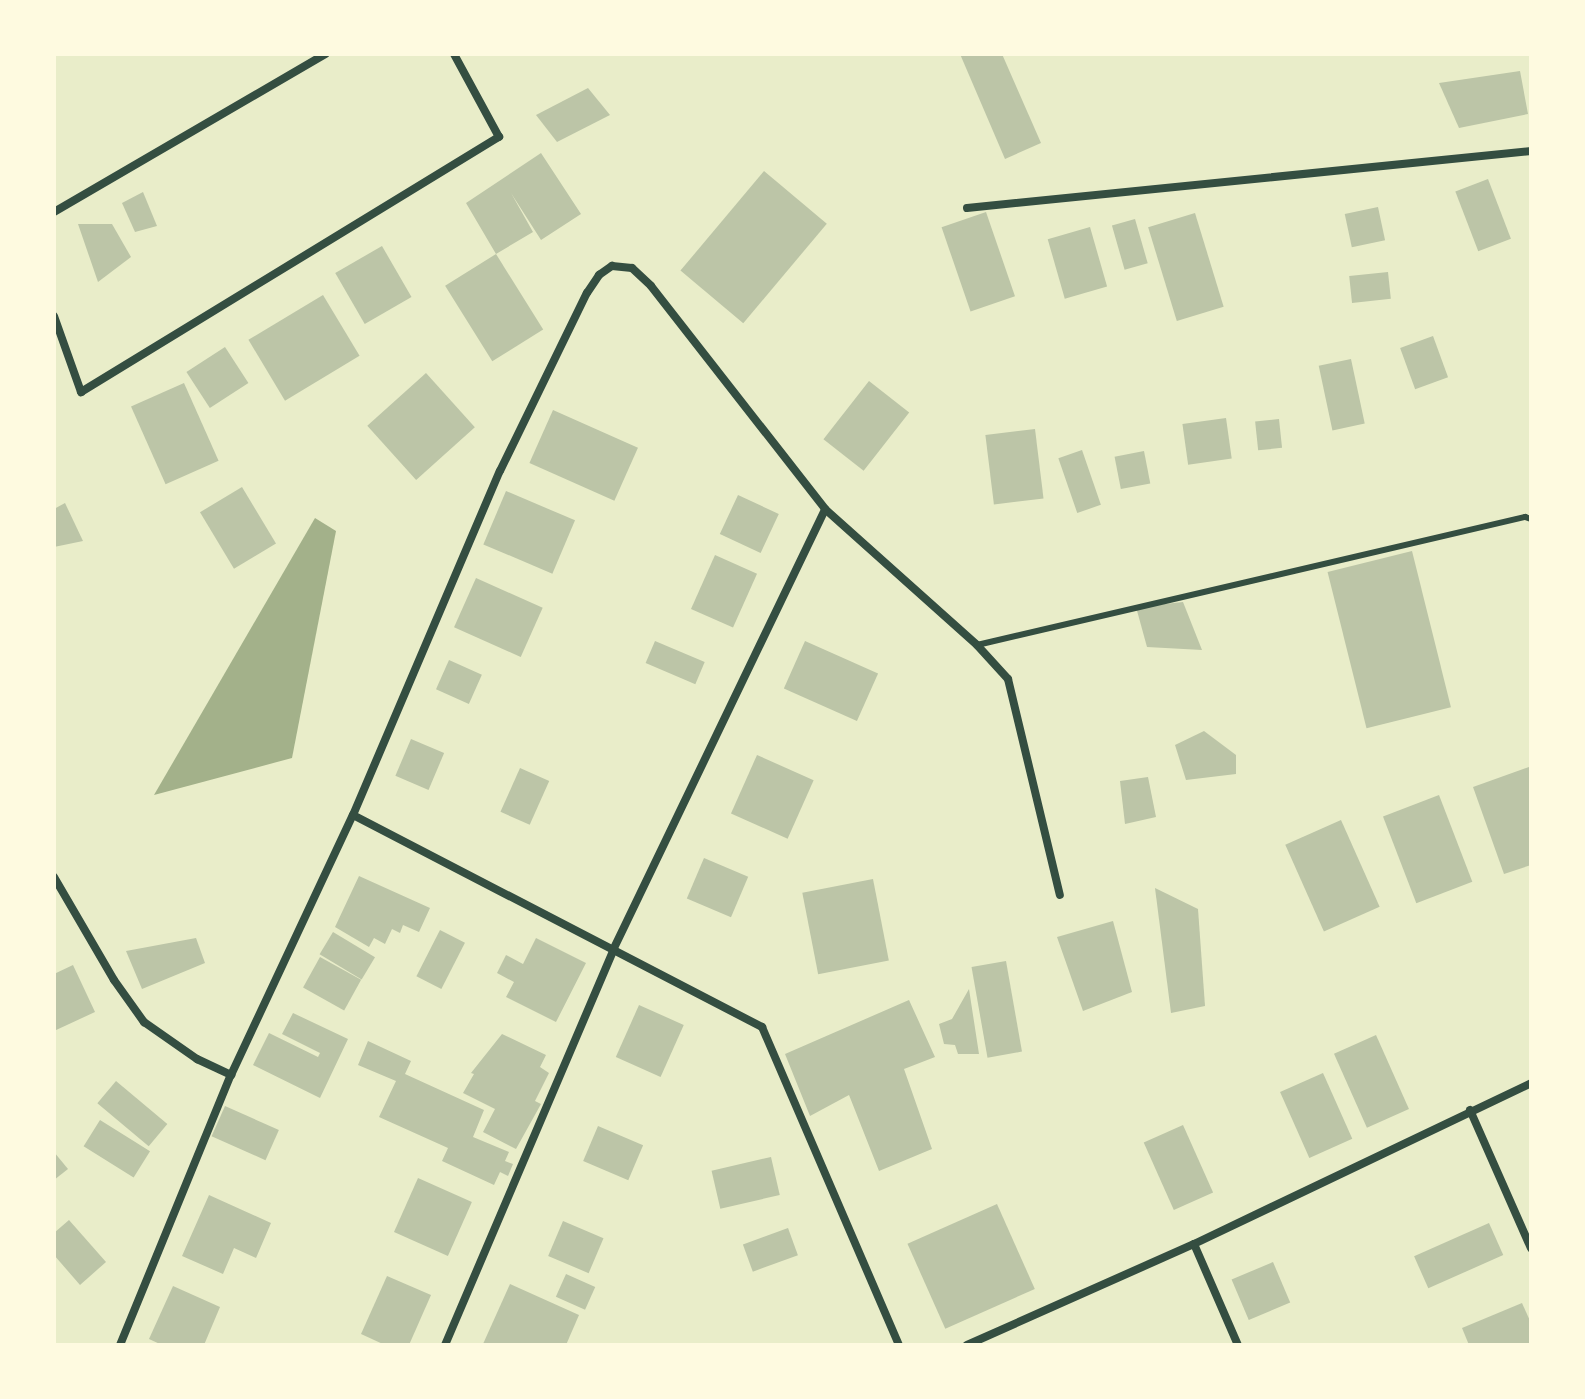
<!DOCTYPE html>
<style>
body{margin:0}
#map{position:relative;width:1585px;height:1399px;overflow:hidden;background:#e9edc9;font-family:"Varela Round",sans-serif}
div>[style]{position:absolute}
.water>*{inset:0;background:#a3b18a}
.building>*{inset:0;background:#bcc5a7;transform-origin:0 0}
.service>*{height:6px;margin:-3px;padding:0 3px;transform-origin:3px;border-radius:3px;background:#344e41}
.minor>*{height:8px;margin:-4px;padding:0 4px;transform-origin:4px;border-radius:4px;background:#344e41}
span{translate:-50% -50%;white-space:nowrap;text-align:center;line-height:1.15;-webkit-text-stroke:8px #fefae0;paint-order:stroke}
.frame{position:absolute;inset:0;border:56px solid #fefae0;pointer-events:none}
</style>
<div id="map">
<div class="water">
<i style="clip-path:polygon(315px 518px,336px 531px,292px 758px,154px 795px)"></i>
</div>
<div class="building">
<i style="clip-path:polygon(960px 54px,1002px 54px,1041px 143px,1005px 159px)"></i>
<i style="clip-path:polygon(1520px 71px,1528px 114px,1459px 128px,1439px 83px)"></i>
<i style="clip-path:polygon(588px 88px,610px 115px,557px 142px,536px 115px)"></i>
<i style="clip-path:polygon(541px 153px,581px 214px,541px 240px,511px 193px,533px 232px,496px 254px,466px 203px)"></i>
<i style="left:764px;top:171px;width:82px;height:130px;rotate:40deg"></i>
<i style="left:1488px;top:179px;width:64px;height:35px;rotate:69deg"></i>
<i style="clip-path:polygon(143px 192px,157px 226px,135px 232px,122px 203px)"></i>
<i style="left:1378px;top:207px;width:34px;height:34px;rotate:78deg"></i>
<i style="left:986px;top:212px;width:89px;height:47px;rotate:71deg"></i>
<i style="left:1195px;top:213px;width:98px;height:49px;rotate:73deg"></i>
<i style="left:1135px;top:219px;width:46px;height:24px;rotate:74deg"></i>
<i style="clip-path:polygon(78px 224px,112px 224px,131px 257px,98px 282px)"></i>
<i style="left:1090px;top:227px;width:62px;height:44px;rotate:74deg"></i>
<i style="left:382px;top:246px;width:59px;height:54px;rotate:60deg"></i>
<i style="left:496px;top:254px;width:89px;height:60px;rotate:58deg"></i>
<i style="left:1388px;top:272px;width:27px;height:39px;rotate:84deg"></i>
<i style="left:323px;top:295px;width:71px;height:87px;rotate:59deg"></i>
<i style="left:1433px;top:336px;width:44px;height:35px;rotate:70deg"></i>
<i style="left:225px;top:347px;width:43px;height:46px;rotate:57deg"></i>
<i style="left:1351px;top:359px;width:66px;height:33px;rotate:78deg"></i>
<i style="left:426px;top:373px;width:73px;height:79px;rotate:48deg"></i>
<i style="left:869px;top:381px;width:51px;height:74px;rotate:38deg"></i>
<i style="left:184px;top:383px;width:85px;height:58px;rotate:66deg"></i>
<i style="left:553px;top:410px;width:93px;height:58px;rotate:24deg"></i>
<i style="left:1226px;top:418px;width:41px;height:44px;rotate:82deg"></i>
<i style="left:1279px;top:419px;width:29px;height:24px;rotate:84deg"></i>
<i style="left:1035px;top:429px;width:70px;height:50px;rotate:83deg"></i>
<i style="left:1082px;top:450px;width:58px;height:25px;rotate:71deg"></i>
<i style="left:1144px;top:451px;width:33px;height:30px;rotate:79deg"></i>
<i style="left:242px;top:487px;width:66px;height:49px;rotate:59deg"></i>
<i style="left:506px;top:491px;width:75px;height:58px;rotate:23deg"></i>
<i style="left:738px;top:495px;width:45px;height:43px;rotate:25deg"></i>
<i style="clip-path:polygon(65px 503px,83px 541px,54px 547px,54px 509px)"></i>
<i style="left:1412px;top:551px;width:161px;height:87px;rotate:76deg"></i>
<i style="left:715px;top:555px;width:46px;height:59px;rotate:24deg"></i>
<i style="left:476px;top:578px;width:73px;height:54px;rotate:24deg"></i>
<i style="clip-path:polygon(1183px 602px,1202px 650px,1147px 647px,1136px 607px)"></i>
<i style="left:655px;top:641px;width:54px;height:24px;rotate:23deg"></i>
<i style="left:805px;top:641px;width:80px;height:52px;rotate:24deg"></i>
<i style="left:449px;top:660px;width:36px;height:32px;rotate:24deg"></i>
<i style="clip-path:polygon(1204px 731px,1236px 755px,1236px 774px,1186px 780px,1175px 745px)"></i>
<i style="left:411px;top:739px;width:36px;height:40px;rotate:23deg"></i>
<i style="left:757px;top:755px;width:62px;height:64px;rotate:24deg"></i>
<i style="clip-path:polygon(1529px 767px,1531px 865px,1504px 874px,1473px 787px)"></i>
<i style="left:520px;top:768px;width:32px;height:48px;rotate:24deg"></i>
<i style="clip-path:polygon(1148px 777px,1156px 817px,1125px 824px,1120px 781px)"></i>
<i style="left:1439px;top:795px;width:93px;height:60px;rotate:69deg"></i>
<i style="left:1341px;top:820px;width:95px;height:61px;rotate:66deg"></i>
<i style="left:704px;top:858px;width:48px;height:44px;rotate:23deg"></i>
<i style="clip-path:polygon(359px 876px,430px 908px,419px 932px,403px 925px,400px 933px,392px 929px,385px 944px,374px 938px,369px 947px,335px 927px)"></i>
<i style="left:873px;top:879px;width:83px;height:72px;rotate:79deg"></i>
<i style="clip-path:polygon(1155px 888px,1198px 909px,1205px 1006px,1171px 1013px)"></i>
<i style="clip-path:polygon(1113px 921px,1132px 992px,1083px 1011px,1057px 937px)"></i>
<i style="left:440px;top:930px;width:28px;height:52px;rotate:27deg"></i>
<i style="left:333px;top:932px;width:49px;height:26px;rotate:31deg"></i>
<i style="clip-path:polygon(196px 938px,205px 963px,142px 989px,126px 951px)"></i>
<i style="clip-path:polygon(536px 938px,586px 963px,556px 1022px,506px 997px,514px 982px,497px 973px,506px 955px,523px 964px)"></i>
<i style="left:320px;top:957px;width:47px;height:35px;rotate:29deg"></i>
<i style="left:1006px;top:961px;width:92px;height:35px;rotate:80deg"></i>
<i style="clip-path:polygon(73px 965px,95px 1012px,54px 1031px,54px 974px)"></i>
<i style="clip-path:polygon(969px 989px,979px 1054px,958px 1054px,955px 1045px,944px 1044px,939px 1024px,952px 1019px)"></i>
<i style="clip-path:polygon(909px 1000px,935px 1057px,904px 1069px,932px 1149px,879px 1171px,849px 1095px,810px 1116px,785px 1054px)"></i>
<i style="left:639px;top:1005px;width:49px;height:57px;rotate:24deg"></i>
<i style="clip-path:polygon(293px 1013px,348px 1039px,320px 1098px,253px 1065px,269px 1033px,318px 1057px,320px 1053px,282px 1034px)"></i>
<i style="clip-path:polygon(502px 1034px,546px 1055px,540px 1067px,549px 1073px,535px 1101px,541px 1104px,516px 1149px,483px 1132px,495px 1109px,463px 1093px,474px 1074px,471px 1073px)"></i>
<i style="left:1376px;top:1035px;width:81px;height:46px;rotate:66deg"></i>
<i style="clip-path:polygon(368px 1041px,411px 1061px,405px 1074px,484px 1110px,473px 1137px,509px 1152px,505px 1161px,513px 1164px,508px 1176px,500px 1172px,494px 1185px,442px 1161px,448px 1148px,379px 1117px,396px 1081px,358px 1065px)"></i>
<i style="left:1323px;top:1073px;width:72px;height:47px;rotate:66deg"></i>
<i style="left:116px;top:1081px;width:67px;height:29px;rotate:40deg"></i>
<i style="left:225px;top:1106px;width:59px;height:33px;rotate:24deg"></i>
<i style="left:100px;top:1120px;width:59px;height:31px;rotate:32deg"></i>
<i style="left:1183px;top:1125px;width:74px;height:43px;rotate:66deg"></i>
<i style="left:598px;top:1126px;width:49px;height:38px;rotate:23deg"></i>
<i style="clip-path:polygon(54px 1152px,68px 1169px,54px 1180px)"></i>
<i style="left:771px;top:1157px;width:39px;height:61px;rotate:77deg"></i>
<i style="left:418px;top:1178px;width:59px;height:59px;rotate:24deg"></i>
<i style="clip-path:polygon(209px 1195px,271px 1223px,256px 1258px,234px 1248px,223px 1274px,182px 1256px)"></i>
<i style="left:997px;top:1204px;width:93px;height:98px;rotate:66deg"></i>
<i style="clip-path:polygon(69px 1220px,106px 1262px,80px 1285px,54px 1255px,54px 1233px)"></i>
<i style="left:563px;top:1221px;width:44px;height:38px;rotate:23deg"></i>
<i style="left:1489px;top:1223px;width:35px;height:82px;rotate:66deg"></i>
<i style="left:788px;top:1228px;width:29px;height:48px;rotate:70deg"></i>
<i style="left:1273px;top:1262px;width:44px;height:45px;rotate:67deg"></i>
<i style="left:566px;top:1274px;width:32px;height:25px;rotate:24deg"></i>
<i style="clip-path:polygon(387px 1276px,431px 1295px,409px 1345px,385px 1345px,361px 1334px)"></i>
<i style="clip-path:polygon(510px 1284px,579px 1315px,566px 1345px,483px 1344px)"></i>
<i style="clip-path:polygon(173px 1286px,220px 1307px,204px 1345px,162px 1345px,149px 1339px)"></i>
<i style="clip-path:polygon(1522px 1303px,1531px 1323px,1531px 1345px,1469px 1345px,1462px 1328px)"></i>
</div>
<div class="service">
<i style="left:977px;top:645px;width:563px;rotate:-13.15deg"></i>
<i style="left:1525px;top:517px;width:6px;rotate:18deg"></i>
</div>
<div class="minor">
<i style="left:967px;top:208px;width:567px;rotate:-5.77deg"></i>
<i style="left:54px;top:212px;width:314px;rotate:-30.2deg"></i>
<i style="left:54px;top:316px;width:81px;rotate:70.4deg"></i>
<i style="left:81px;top:392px;width:490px;rotate:-31.4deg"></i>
<i style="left:499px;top:137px;width:94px;rotate:-118.5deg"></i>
<i style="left:353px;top:815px;width:461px;rotate:27.4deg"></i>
<i style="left:762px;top:1027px;width:346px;rotate:66.7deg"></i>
<i style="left:54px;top:877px;width:119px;rotate:59.8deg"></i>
<i style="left:114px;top:980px;width:52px;rotate:54.5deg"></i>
<i style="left:144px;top:1022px;width:65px;rotate:34.9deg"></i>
<i style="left:197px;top:1059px;width:38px;rotate:25deg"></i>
<i style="left:1470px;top:1110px;width:151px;rotate:66.2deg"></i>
<i style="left:1194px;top:1244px;width:110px;rotate:66.5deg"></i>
<i style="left:120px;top:1345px;width:292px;rotate:-67.7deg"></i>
<i style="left:231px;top:1075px;width:287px;rotate:-64.9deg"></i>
<i style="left:353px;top:815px;width:374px;rotate:-66.9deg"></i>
<i style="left:500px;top:471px;width:198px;rotate:-64deg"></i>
<i style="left:587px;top:293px;width:22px;rotate:-56deg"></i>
<i style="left:599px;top:275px;width:16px;rotate:-35deg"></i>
<i style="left:612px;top:266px;width:20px;rotate:6deg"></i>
<i style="left:632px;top:268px;width:26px;rotate:43deg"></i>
<i style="left:651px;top:286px;width:283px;rotate:52deg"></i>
<i style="left:825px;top:509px;width:204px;rotate:41.8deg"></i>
<i style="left:977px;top:645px;width:46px;rotate:47.6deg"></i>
<i style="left:1008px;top:679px;width:222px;rotate:76.5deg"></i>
<i style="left:445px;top:1345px;width:431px;rotate:-66.9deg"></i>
<i style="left:614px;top:948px;width:487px;rotate:-64.3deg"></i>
<i style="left:967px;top:1345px;width:248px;rotate:-24deg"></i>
<i style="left:1194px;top:1244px;width:373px;rotate:-25.5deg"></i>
</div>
<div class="frame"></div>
</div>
